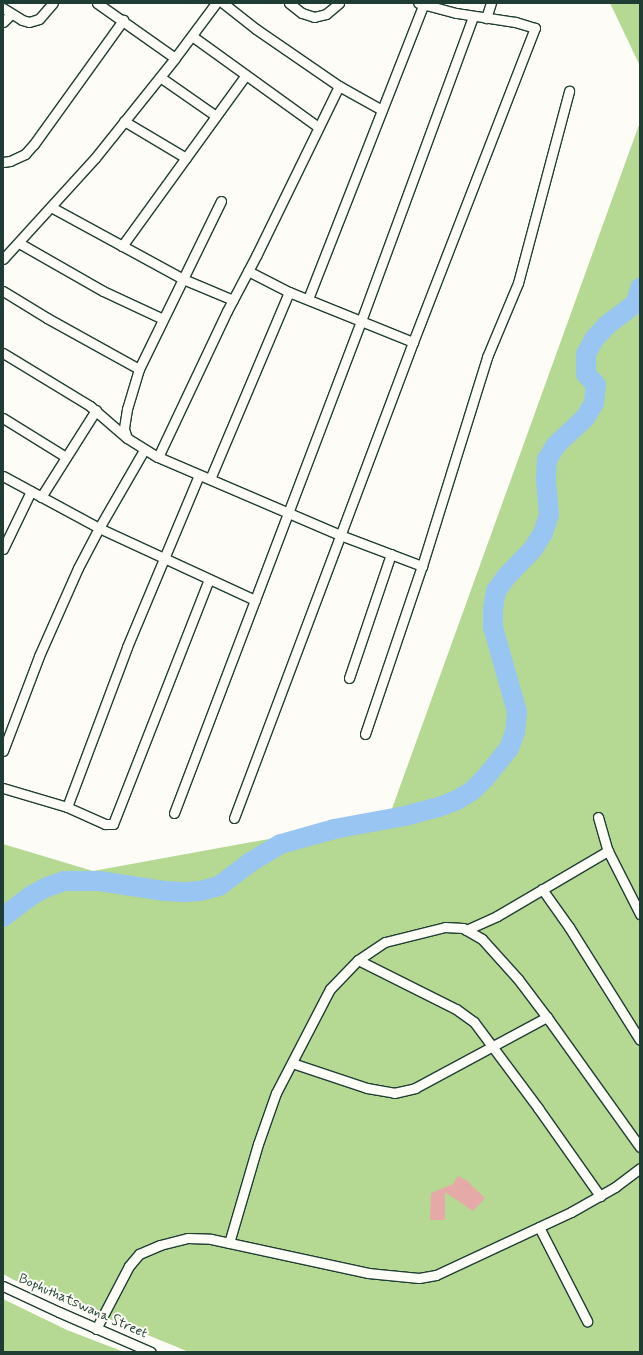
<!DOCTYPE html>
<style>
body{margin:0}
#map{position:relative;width:643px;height:1355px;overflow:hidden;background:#fdfcf7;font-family:Mynerve,sans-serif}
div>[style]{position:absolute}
.green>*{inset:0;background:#b5d892}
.river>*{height:20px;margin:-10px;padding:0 10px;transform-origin:10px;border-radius:10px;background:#99c5f2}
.building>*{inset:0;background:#e5aaa7}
.roads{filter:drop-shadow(1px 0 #1f3d34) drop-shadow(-1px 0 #1f3d34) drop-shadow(0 1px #1f3d34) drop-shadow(0 -1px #1f3d34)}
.minor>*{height:9px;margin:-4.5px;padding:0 4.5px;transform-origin:4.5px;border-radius:4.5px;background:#fdfcf7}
span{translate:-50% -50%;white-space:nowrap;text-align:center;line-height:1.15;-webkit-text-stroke:4px #fdfcf7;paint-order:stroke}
.street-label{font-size:14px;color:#1f3d34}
.frame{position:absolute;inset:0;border:4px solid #1f3d34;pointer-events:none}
</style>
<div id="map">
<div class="green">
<i style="clip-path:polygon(610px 3px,640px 3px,640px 66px)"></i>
<i style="clip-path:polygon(640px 122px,640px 1352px,189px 1352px,14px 1280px,3px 1274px,3px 844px,93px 871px,389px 817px)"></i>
<i style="clip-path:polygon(3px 1299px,67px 1330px,124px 1352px,3px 1352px)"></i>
</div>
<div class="river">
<i style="left:3px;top:917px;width:36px;rotate:-37deg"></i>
<i style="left:32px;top:895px;width:17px;rotate:-28deg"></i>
<i style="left:47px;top:887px;width:18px;rotate:-19deg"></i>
<i style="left:64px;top:881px;width:35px"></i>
<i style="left:99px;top:881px;width:67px;rotate:8.6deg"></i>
<i style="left:165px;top:891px;width:18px;rotate:3deg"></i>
<i style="left:183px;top:892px;width:17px;rotate:-3deg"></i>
<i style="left:200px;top:891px;width:20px;rotate:-15deg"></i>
<i style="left:219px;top:886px;width:38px;rotate:-37deg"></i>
<i style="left:249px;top:863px;width:37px;rotate:-31deg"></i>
<i style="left:281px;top:844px;width:55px;rotate:-15.8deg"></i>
<i style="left:334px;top:829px;width:72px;rotate:-10.4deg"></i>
<i style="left:405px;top:816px;width:35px;rotate:-15deg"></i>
<i style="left:439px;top:807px;width:19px;rotate:-21deg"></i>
<i style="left:457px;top:800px;width:17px;rotate:-31deg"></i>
<i style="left:472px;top:791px;width:18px;rotate:-45deg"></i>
<i style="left:485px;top:778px;width:38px;rotate:-51deg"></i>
<i style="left:509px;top:748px;width:17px;rotate:-69deg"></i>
<i style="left:515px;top:732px;width:20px;rotate:-84deg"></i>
<i style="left:517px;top:712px;width:88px;rotate:-105.8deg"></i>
<i style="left:493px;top:627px;width:19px;rotate:-90deg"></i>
<i style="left:493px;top:608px;width:17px;rotate:-80deg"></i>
<i style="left:496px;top:591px;width:19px;rotate:-54deg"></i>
<i style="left:507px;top:576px;width:37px;rotate:-46deg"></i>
<i style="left:533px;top:549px;width:19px;rotate:-58deg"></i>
<i style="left:543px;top:533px;width:19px;rotate:-72deg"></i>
<i style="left:549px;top:515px;width:37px;rotate:-95deg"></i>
<i style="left:546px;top:478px;width:18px;rotate:-87deg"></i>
<i style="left:547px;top:460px;width:17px;rotate:-59deg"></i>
<i style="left:556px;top:445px;width:40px;rotate:-43deg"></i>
<i style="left:585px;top:418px;width:17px;rotate:-59deg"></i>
<i style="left:594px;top:403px;width:18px;rotate:-84deg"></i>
<i style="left:596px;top:385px;width:15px;rotate:-132deg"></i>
<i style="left:586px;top:374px;width:20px;rotate:-90deg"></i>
<i style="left:586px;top:354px;width:18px;rotate:-61deg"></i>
<i style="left:595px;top:338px;width:18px;rotate:-47deg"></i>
<i style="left:607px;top:325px;width:36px;rotate:-37deg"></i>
<i style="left:636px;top:303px;width:16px;rotate:-75deg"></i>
</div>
<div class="building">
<i style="clip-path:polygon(458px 1176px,468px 1181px,472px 1186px,485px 1198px,473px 1211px,445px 1192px,445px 1220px,430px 1220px,431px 1193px,453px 1184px)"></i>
</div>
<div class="roads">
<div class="minor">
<i style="left:97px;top:3px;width:95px;rotate:35.2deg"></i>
<i style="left:223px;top:3px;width:42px;rotate:38.2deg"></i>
<i style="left:256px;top:29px;width:101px;rotate:34.5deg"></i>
<i style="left:339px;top:86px;width:49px;rotate:29.2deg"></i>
<i style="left:289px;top:3px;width:16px;rotate:38deg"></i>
<i style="left:302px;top:13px;width:13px;rotate:18deg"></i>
<i style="left:314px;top:17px;width:12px;rotate:-14deg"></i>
<i style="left:326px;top:14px;width:17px;rotate:-40deg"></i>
<i style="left:3px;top:8px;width:22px;rotate:32deg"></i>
<i style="left:22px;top:20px;width:7px;rotate:16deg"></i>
<i style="left:29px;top:22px;width:10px;rotate:-17deg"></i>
<i style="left:39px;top:19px;width:21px;rotate:-49deg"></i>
<i style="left:486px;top:18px;width:16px;rotate:-72deg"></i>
<i style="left:3px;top:22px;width:11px;rotate:-45deg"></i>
<i style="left:192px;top:36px;width:155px;rotate:35.8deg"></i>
<i style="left:160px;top:77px;width:68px;rotate:34.9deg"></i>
<i style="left:124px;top:121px;width:72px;rotate:30.8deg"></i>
<i style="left:3px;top:162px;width:7px;rotate:-8deg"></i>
<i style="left:10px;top:161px;width:17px;rotate:-25deg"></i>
<i style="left:25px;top:154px;width:13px;rotate:-48deg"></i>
<i style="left:34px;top:144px;width:153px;rotate:-54.3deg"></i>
<i style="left:221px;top:201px;width:187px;rotate:116deg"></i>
<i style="left:139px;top:369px;width:42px;rotate:106.7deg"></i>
<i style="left:127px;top:409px;width:20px;rotate:99deg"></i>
<i style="left:124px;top:429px;width:9px;rotate:72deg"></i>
<i style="left:127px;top:438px;width:36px;rotate:32deg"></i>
<i style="left:158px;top:457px;width:198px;rotate:23.2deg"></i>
<i style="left:340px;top:535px;width:88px;rotate:20.7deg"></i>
<i style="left:51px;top:207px;width:150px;rotate:28.6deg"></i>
<i style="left:183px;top:279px;width:54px;rotate:22.8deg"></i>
<i style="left:19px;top:243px;width:97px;rotate:29.7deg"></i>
<i style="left:103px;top:291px;width:66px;rotate:25deg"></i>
<i style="left:122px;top:246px;width:211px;rotate:-54.1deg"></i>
<i style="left:3px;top:259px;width:137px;rotate:-47.7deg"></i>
<i style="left:95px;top:158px;width:128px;rotate:-51.3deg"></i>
<i style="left:175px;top:58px;width:69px;rotate:-53.3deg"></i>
<i style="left:248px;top:271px;width:46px;rotate:27.1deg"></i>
<i style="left:289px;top:292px;width:134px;rotate:22deg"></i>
<i style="left:3px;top:291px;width:52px;rotate:31.5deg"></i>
<i style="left:47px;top:318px;width:105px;rotate:29deg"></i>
<i style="left:308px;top:299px;width:316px;rotate:-68.6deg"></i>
<i style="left:3px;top:353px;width:102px;rotate:31.3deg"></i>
<i style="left:90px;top:406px;width:49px;rotate:40.9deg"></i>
<i style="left:3px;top:418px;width:74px;rotate:31.8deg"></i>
<i style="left:158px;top:457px;width:161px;rotate:-64.7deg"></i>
<i style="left:227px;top:311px;width:64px;rotate:-62.2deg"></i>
<i style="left:257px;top:254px;width:187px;rotate:-64deg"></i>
<i style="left:3px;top:476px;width:109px;rotate:28.4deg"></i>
<i style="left:99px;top:528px;width:172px;rotate:24.8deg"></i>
<i style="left:210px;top:479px;width:203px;rotate:-67.1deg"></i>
<i style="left:41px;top:497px;width:103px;rotate:-57.7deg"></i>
<i style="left:3px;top:549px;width:64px;rotate:-64.2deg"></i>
<i style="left:349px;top:678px;width:131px;rotate:-71.3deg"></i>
<i style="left:365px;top:734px;width:177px;rotate:-71.3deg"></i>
<i style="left:422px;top:566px;width:219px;rotate:-72.7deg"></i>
<i style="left:487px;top:357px;width:80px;rotate:-67.3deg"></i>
<i style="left:518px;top:283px;width:199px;rotate:-75.1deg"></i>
<i style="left:3px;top:751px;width:102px;rotate:-69.2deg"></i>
<i style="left:39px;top:656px;width:96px;rotate:-66.1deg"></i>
<i style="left:78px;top:568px;width:45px;rotate:-62.3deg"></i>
<i style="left:99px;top:528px;width:90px;rotate:-60deg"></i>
<i style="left:3px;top:788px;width:67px;rotate:16.5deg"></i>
<i style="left:67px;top:807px;width:42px;rotate:24.1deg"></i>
<i style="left:105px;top:824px;width:8px"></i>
<i style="left:113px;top:824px;width:263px;rotate:-68.6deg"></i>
<i style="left:67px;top:807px;width:171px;rotate:-69.4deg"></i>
<i style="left:127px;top:647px;width:186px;rotate:-67.3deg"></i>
<i style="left:174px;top:813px;width:526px;rotate:-69.19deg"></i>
<i style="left:361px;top:321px;width:325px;rotate:-69.8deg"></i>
<i style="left:598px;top:817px;width:35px;rotate:74deg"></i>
<i style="left:608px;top:851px;width:71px;rotate:63.1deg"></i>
<i style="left:234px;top:818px;width:509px;rotate:-69.39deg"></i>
<i style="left:413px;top:342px;width:337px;rotate:-68.8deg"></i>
<i style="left:535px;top:28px;width:21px;rotate:-163deg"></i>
<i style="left:515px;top:22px;width:60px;rotate:-171.3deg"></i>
<i style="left:456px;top:13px;width:39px;rotate:-165deg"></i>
<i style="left:542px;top:889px;width:47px;rotate:54.6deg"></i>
<i style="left:569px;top:927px;width:133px;rotate:57.9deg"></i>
<i style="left:466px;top:930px;width:34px;rotate:-24deg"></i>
<i style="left:497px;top:916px;width:129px;rotate:-30.4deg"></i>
<i style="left:358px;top:960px;width:110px;rotate:26.6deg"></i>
<i style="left:456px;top:1009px;width:22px;rotate:36deg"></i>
<i style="left:474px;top:1022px;width:107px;rotate:53.3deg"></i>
<i style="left:538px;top:1108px;width:108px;rotate:54.8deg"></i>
<i style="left:292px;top:1063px;width:79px;rotate:18.4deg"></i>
<i style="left:367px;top:1088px;width:27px;rotate:10deg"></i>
<i style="left:394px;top:1093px;width:22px;rotate:-13deg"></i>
<i style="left:415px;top:1088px;width:150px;rotate:-28.3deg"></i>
<i style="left:539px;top:1227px;width:106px;rotate:62.9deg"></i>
<i style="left:229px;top:1243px;width:103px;rotate:-73.7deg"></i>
<i style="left:258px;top:1144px;width:54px;rotate:-70.6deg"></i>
<i style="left:276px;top:1093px;width:117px;rotate:-62.6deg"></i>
<i style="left:330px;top:989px;width:40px;rotate:-46deg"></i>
<i style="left:358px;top:960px;width:32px;rotate:-34deg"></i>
<i style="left:385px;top:942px;width:62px;rotate:-14deg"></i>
<i style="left:445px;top:927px;width:18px;rotate:3deg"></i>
<i style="left:463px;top:928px;width:22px;rotate:30deg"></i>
<i style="left:482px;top:939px;width:54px;rotate:48deg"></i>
<i style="left:518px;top:979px;width:51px;rotate:52.9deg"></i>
<i style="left:549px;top:1020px;width:156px;rotate:54.4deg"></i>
<i style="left:3px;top:1286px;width:62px;rotate:24.9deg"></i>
<i style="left:59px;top:1312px;width:100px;rotate:23.5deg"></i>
<i style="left:96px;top:1329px;width:71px;rotate:-62.4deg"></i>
<i style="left:129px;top:1266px;width:16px;rotate:-50deg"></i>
<i style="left:139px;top:1254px;width:23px;rotate:-23deg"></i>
<i style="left:160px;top:1245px;width:29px;rotate:-14deg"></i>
<i style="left:188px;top:1238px;width:23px;rotate:2deg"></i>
<i style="left:211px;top:1239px;width:161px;rotate:12.2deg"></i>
<i style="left:368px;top:1273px;width:51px;rotate:5.6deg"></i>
<i style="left:419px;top:1278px;width:17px;rotate:-10deg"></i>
<i style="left:436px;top:1275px;width:149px;rotate:-25deg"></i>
<i style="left:571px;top:1212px;width:51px;rotate:-29.6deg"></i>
<i style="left:615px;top:1187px;width:31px;rotate:-37deg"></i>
</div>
</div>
<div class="street-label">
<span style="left:83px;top:1306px;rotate:24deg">Bophuthatswana Street</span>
</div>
<div class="frame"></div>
</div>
